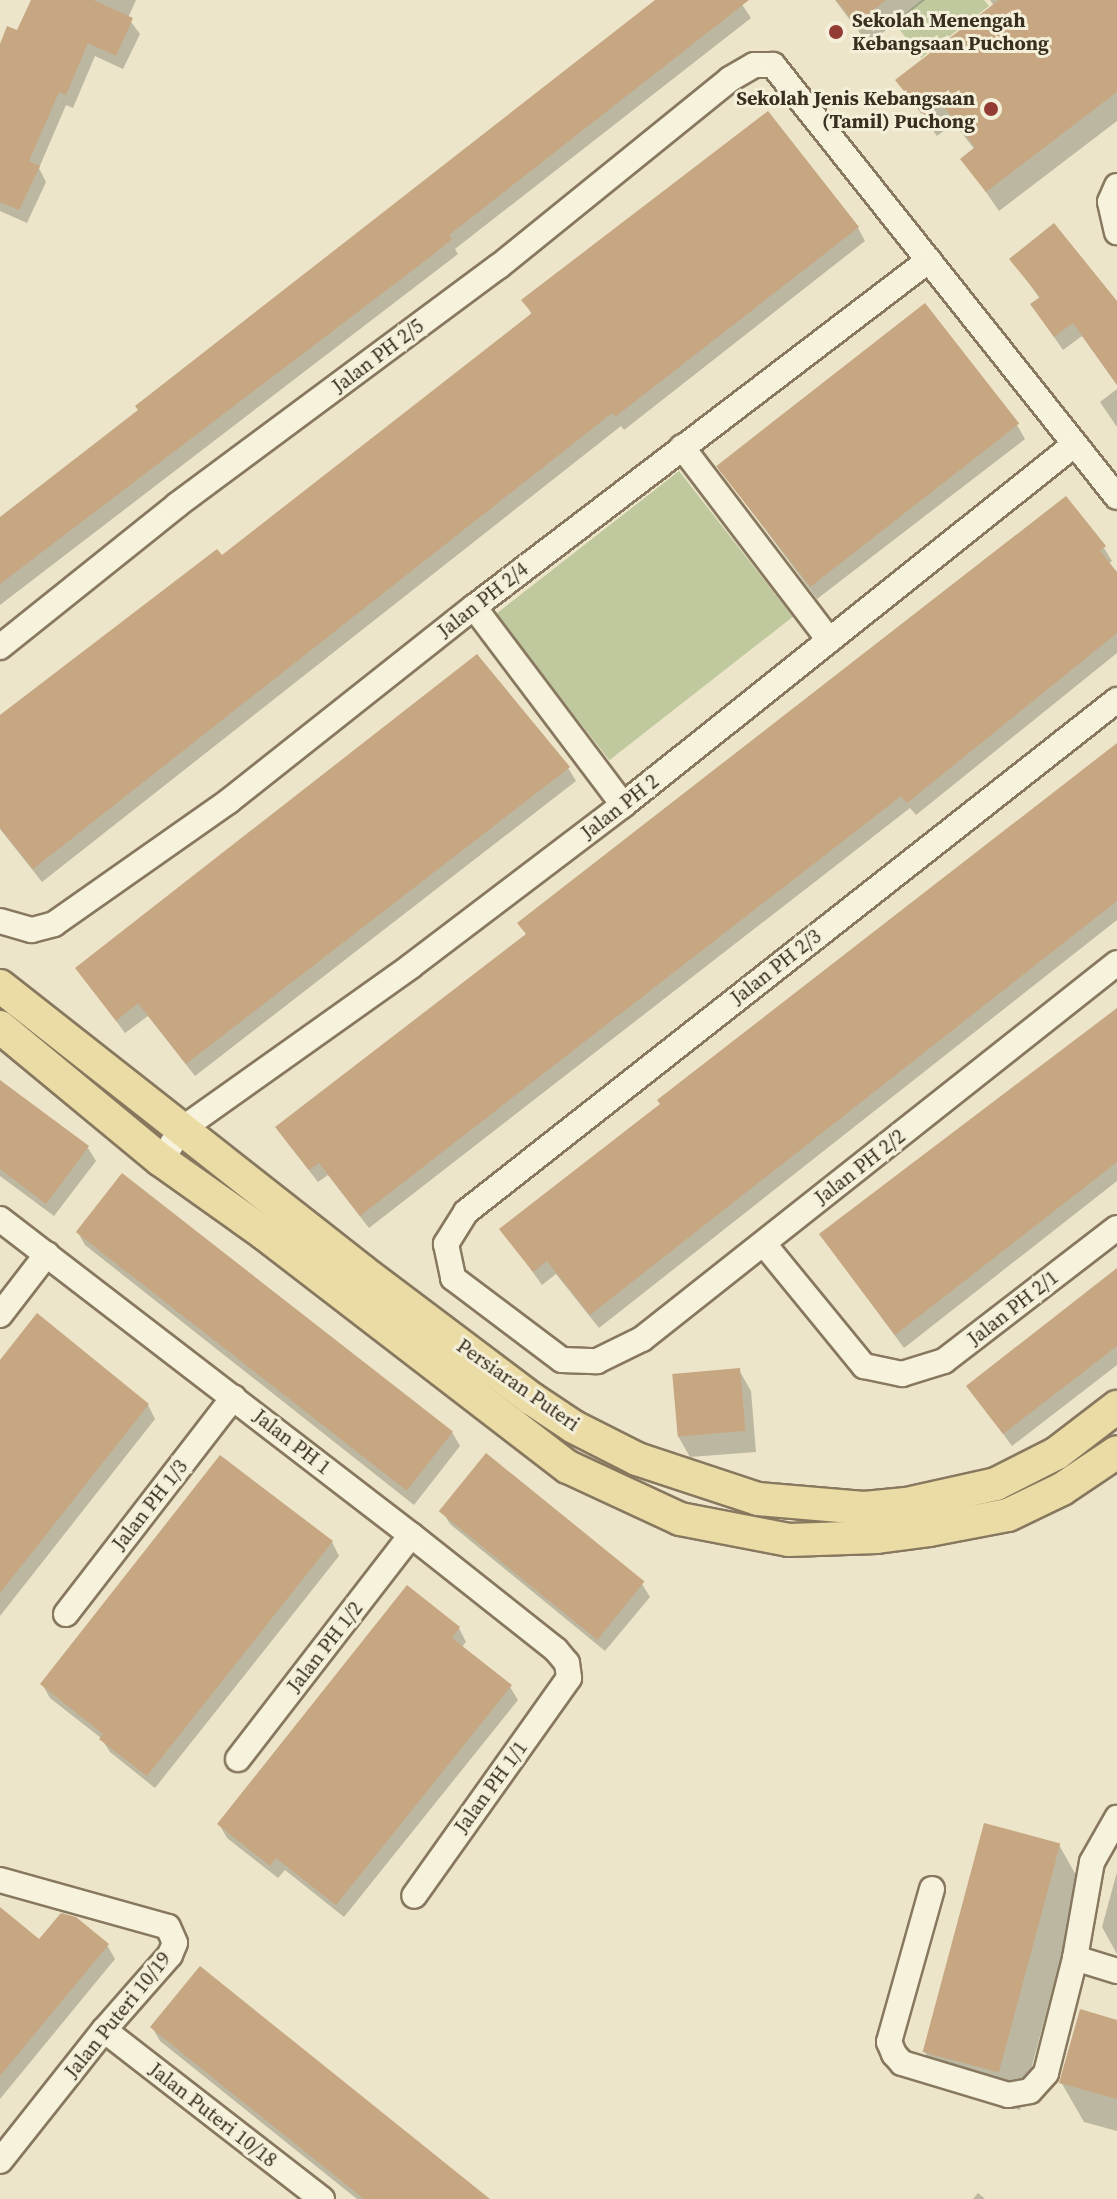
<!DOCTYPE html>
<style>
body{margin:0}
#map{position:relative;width:1117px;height:2199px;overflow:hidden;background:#ece5c9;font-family:"Source Serif 4",serif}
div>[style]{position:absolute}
.green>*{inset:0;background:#c0c99e;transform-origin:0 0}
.shadow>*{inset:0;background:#0003}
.building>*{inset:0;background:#c7a682;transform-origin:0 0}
.roads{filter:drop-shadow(2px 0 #87785f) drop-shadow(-2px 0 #87785f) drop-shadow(0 2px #87785f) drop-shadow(0 -2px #87785f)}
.minor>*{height:24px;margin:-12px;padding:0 12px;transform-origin:12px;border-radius:12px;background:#f7f2dc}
.major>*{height:32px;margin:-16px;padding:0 16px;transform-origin:16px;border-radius:16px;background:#ebdca5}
.dots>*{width:22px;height:22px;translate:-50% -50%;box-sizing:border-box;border:4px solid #f4efd8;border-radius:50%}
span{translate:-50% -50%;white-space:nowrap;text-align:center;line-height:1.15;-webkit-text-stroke:6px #f4efd8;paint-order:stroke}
.poi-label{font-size:20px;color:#392f21;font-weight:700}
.left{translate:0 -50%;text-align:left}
.right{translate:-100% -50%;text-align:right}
.street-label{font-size:20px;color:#392f21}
</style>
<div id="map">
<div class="green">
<i style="clip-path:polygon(922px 0,984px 0,989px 6px,921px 58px,894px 22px)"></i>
<i style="left:679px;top:471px;width:185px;height:233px;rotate:52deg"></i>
</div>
<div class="shadow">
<i style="clip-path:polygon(34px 0,136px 0,128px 18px,140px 34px,123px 69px,95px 56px,73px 108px,66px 105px,39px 168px,46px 182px,27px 223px,0 211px,0 49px,18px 33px)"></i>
<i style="clip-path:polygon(657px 0,739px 0,751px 18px,455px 249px,458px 254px,0 605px,0 521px)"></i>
<i style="clip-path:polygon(835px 0,925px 0,868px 44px)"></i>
<i style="clip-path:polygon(990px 0,1117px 0,1117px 121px,999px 211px,963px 159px,975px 150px,954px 123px,937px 136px,898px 81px,994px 6px)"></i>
<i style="clip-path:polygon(858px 228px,865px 241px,624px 430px,621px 426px,42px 882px,0 829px,0 718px,221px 558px,532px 315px,524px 300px)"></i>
<i style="clip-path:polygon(1012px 259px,1117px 305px,1117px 385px,1082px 336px,1063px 350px,1032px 305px,1040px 299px)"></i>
<i style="clip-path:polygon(1117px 389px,1117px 427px,1100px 402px)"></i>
<i style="clip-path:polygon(1017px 425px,1025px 439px,817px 599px,720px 469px)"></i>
<i style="clip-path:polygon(1104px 548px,1112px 561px,1108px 564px,1117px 575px,1117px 653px,916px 815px,910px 808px,369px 1228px,328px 1175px,318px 1182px,286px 1141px,278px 1127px,527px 936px,520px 923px)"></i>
<i style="clip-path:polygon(1117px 746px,1117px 920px,599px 1328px,556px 1274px,542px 1285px,502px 1229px)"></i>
<i style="clip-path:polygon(568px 768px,576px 781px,195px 1076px,148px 1016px,125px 1033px,77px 968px)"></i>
<i style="clip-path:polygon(1117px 1008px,1117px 1181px,904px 1348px,830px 1248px)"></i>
<i style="clip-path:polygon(0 1082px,88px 1148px,96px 1161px,54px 1216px,0 1176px)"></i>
<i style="clip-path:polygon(77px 1231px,452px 1432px,460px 1446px,414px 1505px,85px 1245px)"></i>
<i style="clip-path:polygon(1117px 1271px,1117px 1365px,1012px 1446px,968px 1386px)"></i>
<i style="clip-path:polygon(0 1363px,148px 1405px,155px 1419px,0 1616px)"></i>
<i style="clip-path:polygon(739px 1370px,751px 1391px,756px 1452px,690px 1457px,678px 1436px)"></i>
<i style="clip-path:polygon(442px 1511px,642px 1584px,650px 1597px,605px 1651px,450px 1524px)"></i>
<i style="clip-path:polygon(332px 1542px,339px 1556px,155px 1788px,110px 1752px,101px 1738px,50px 1698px,42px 1684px)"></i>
<i style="clip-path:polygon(459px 1628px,466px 1642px,461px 1648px,510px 1687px,518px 1700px,344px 1917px,285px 1870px,278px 1878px,227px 1838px,219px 1824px)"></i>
<i style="clip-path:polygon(1059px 1845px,1081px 1884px,1020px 2110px,947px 2091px,925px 2052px)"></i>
<i style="clip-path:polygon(1117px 1872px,1117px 1954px,1102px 1927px)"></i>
<i style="clip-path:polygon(0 1910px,40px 1942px,107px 1945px,115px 1959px,0 2099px)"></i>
<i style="clip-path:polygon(1117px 2022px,1117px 2131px,1084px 2122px,1061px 2082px)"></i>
<i style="clip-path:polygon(152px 2027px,487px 2199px,357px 2199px,160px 2041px)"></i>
<i style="clip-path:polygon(978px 2193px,985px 2199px,973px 2199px)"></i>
</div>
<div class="building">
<i style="clip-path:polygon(31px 0,93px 0,133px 18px,116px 56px,88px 43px,66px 95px,59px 92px,29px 161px,40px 166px,19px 210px,0 202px,0 44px,7px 26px,17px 30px)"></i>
<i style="clip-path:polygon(655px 0,749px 0,449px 235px,452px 239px,434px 254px,0 584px,0 517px,138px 410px,135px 406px)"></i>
<i style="clip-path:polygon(836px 0,886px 0,855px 24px)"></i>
<i style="clip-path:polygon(999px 0,1117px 0,1117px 92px,986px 192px,960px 159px,975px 147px,941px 103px,924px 116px,895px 80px)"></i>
<i style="clip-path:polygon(768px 111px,859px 227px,615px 417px,612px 413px,33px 869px,0 828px,0 715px,217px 549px,222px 555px,532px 313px,521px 300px)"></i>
<i style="clip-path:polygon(1054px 223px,1117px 301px,1117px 385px,1073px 323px,1054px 337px,1030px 304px,1040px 297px,1009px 259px)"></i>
<i style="left:925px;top:303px;width:153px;height:265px;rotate:52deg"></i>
<i style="clip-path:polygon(1066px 496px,1106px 546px,1100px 551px,1117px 572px,1117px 633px,907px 803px,901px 796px,360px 1216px,319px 1163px,309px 1170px,275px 1127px,526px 934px,517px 923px)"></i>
<i style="clip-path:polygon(477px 654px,570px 767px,186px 1064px,138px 1003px,116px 1021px,75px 968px)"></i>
<i style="clip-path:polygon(1117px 743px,1117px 901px,590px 1315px,547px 1261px,533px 1272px,499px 1229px,660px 1104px,657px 1100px)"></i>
<i style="clip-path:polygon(1117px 1008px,1117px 1162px,895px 1335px,819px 1234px)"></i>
<i style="clip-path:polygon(0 1080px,89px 1146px,46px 1204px,0 1169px)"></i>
<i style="left:122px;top:1173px;width:420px;height:75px;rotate:38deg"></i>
<i style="clip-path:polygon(1117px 1268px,1117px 1346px,1003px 1434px,966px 1386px)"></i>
<i style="clip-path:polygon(37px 1313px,149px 1404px,0 1593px,0 1360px)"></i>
<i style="left:740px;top:1368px;width:63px;height:68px;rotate:85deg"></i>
<i style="left:486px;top:1453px;width:204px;height:75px;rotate:39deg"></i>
<i style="clip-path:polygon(220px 1455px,333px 1541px,147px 1776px,99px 1739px,103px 1734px,40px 1684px)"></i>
<i style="clip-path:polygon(407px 1585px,460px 1627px,452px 1638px,512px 1685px,336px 1905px,276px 1858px,270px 1866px,217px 1824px)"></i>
<i style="left:984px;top:1823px;width:79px;height:237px;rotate:15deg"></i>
<i style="clip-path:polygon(0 1907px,39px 1939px,61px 1913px,76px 1917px,109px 1944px,0 2076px)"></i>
<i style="clip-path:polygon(200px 1966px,490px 2199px,364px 2199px,150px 2027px)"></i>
<i style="clip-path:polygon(1080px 2009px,1117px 2020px,1117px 2099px,1059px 2083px)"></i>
</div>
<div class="roads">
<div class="minor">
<i style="left:1117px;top:186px;width:17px;rotate:114deg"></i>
<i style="left:1110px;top:202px;width:31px;rotate:77deg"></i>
<i style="left:682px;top:447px;width:243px;rotate:52.7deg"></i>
<i style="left:474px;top:607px;width:248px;rotate:53deg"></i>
<i style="left:0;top:647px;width:227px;rotate:-38.7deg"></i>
<i style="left:177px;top:505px;width:400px;rotate:-36.6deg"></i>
<i style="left:498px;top:267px;width:299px;rotate:-39deg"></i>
<i style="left:730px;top:79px;width:28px;rotate:-30deg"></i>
<i style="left:754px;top:65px;width:19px"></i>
<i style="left:773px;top:65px;width:552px;rotate:51.47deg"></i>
<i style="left:1117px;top:700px;width:828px;rotate:141.82deg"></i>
<i style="left:466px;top:1212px;width:38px;rotate:122deg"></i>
<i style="left:446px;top:1244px;width:35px;rotate:78deg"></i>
<i style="left:453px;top:1278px;width:136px;rotate:37deg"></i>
<i style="left:562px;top:1360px;width:35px;rotate:2deg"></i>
<i style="left:597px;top:1361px;width:50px;rotate:-26.1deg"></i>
<i style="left:642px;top:1339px;width:606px;rotate:-38.36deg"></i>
<i style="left:0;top:921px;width:33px;rotate:16deg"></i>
<i style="left:32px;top:930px;width:23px;rotate:-15deg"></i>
<i style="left:54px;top:924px;width:214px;rotate:-35.1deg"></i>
<i style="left:229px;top:801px;width:313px;rotate:-38.4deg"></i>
<i style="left:474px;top:607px;width:572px;rotate:-37.33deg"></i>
<i style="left:161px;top:1160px;width:37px;rotate:-56deg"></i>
<i style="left:182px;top:1129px;width:281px;rotate:-35.4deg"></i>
<i style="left:411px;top:966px;width:266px;rotate:-37.2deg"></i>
<i style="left:623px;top:805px;width:578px;rotate:-38.61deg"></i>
<i style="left:0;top:1219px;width:518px;rotate:37.56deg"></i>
<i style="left:411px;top:1535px;width:185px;rotate:38.4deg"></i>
<i style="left:556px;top:1650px;width:17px;rotate:50deg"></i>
<i style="left:567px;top:1663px;width:15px;rotate:82deg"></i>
<i style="left:569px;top:1678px;width:267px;rotate:125.4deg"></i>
<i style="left:764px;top:1244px;width:158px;rotate:50.7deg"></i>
<i style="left:864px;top:1366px;width:39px;rotate:12deg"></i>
<i style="left:902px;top:1374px;width:44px;rotate:-17.2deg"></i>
<i style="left:944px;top:1361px;width:218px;rotate:-37.6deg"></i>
<i style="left:0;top:1315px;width:77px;rotate:-52.4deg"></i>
<i style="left:66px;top:1614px;width:274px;rotate:-52.3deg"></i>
<i style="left:238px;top:1759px;width:283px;rotate:-52.3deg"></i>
<i style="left:0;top:1880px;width:174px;rotate:15.6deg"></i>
<i style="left:168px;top:1927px;width:17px;rotate:66deg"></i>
<i style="left:175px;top:1943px;width:13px;rotate:113deg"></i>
<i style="left:170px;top:1955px;width:100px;rotate:131.3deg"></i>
<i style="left:104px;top:2030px;width:167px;rotate:128.4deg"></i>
<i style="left:932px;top:1889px;width:159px;rotate:105.7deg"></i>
<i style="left:889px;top:2042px;width:13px;rotate:67deg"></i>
<i style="left:894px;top:2054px;width:12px;rotate:48deg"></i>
<i style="left:902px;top:2063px;width:111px;rotate:16.8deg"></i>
<i style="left:1008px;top:2095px;width:22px;rotate:-10deg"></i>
<i style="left:1030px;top:2091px;width:24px;rotate:-48deg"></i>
<i style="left:1046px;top:2073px;width:119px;rotate:-75.8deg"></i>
<i style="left:1075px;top:1958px;width:97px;rotate:-80deg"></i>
<i style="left:1092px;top:1862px;width:51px;rotate:-60.4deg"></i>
<i style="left:1075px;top:1958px;width:44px;rotate:17.2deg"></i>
<i style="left:104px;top:2030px;width:276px;rotate:37.8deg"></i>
</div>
<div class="major">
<i style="left:0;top:986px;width:461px;rotate:38.2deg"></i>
<i style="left:362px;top:1271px;width:213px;rotate:37deg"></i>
<i style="left:532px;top:1399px;width:50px;rotate:33.7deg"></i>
<i style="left:574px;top:1427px;width:71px;rotate:26.9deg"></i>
<i style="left:637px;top:1459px;width:127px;rotate:18.3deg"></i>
<i style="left:758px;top:1499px;width:106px;rotate:4.9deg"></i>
<i style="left:864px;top:1508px;width:42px;rotate:-5.4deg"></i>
<i style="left:906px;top:1504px;width:92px;rotate:-12.5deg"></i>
<i style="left:996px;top:1484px;width:68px;rotate:-26.9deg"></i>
<i style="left:1057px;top:1453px;width:76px;rotate:-37.5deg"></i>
<i style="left:0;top:1027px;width:209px;rotate:39.6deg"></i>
<i style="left:161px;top:1160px;width:128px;rotate:35.4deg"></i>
<i style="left:265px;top:1234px;width:382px;rotate:37.6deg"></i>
<i style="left:568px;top:1467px;width:123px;rotate:24.9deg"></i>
<i style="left:680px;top:1519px;width:111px;rotate:10.9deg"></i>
<i style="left:789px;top:1540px;width:88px;rotate:-2deg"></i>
<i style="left:877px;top:1537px;width:52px;rotate:-7.7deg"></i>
<i style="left:929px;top:1530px;width:80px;rotate:-10.8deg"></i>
<i style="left:1008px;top:1515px;width:60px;rotate:-25.7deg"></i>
<i style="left:1062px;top:1489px;width:66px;rotate:-33.9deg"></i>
</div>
</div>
<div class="dots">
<i style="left:836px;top:32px;background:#923c33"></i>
<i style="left:991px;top:109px;background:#923c33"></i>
</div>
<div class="poi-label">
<span class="left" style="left:852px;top:32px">Sekolah Menengah<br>Kebangsaan Puchong</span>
<span class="right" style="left:975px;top:110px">Sekolah Jenis Kebangsaan<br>(Tamil) Puchong</span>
</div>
<div class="street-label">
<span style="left:378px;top:356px;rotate:-37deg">Jalan PH 2/5</span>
<span style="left:483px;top:600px;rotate:-38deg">Jalan PH 2/4</span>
<span style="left:620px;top:807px;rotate:-38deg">Jalan PH 2</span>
<span style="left:776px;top:967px;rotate:-38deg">Jalan PH 2/3</span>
<span style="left:860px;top:1167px;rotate:-38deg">Jalan PH 2/2</span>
<span style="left:1013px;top:1308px;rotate:-38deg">Jalan PH 2/1</span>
<span style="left:518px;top:1385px;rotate:35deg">Persiaran Puteri</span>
<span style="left:292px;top:1442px;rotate:38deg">Jalan PH 1</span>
<span style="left:150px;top:1505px;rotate:-52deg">Jalan PH 1/3</span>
<span style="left:325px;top:1647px;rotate:-52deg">Jalan PH 1/2</span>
<span style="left:491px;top:1787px;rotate:-54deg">Jalan PH 1/1</span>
<span style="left:118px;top:2015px;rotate:-51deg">Jalan Puteri 10/19</span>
<span style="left:213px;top:2115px;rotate:38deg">Jalan Puteri 10/18</span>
</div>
</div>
